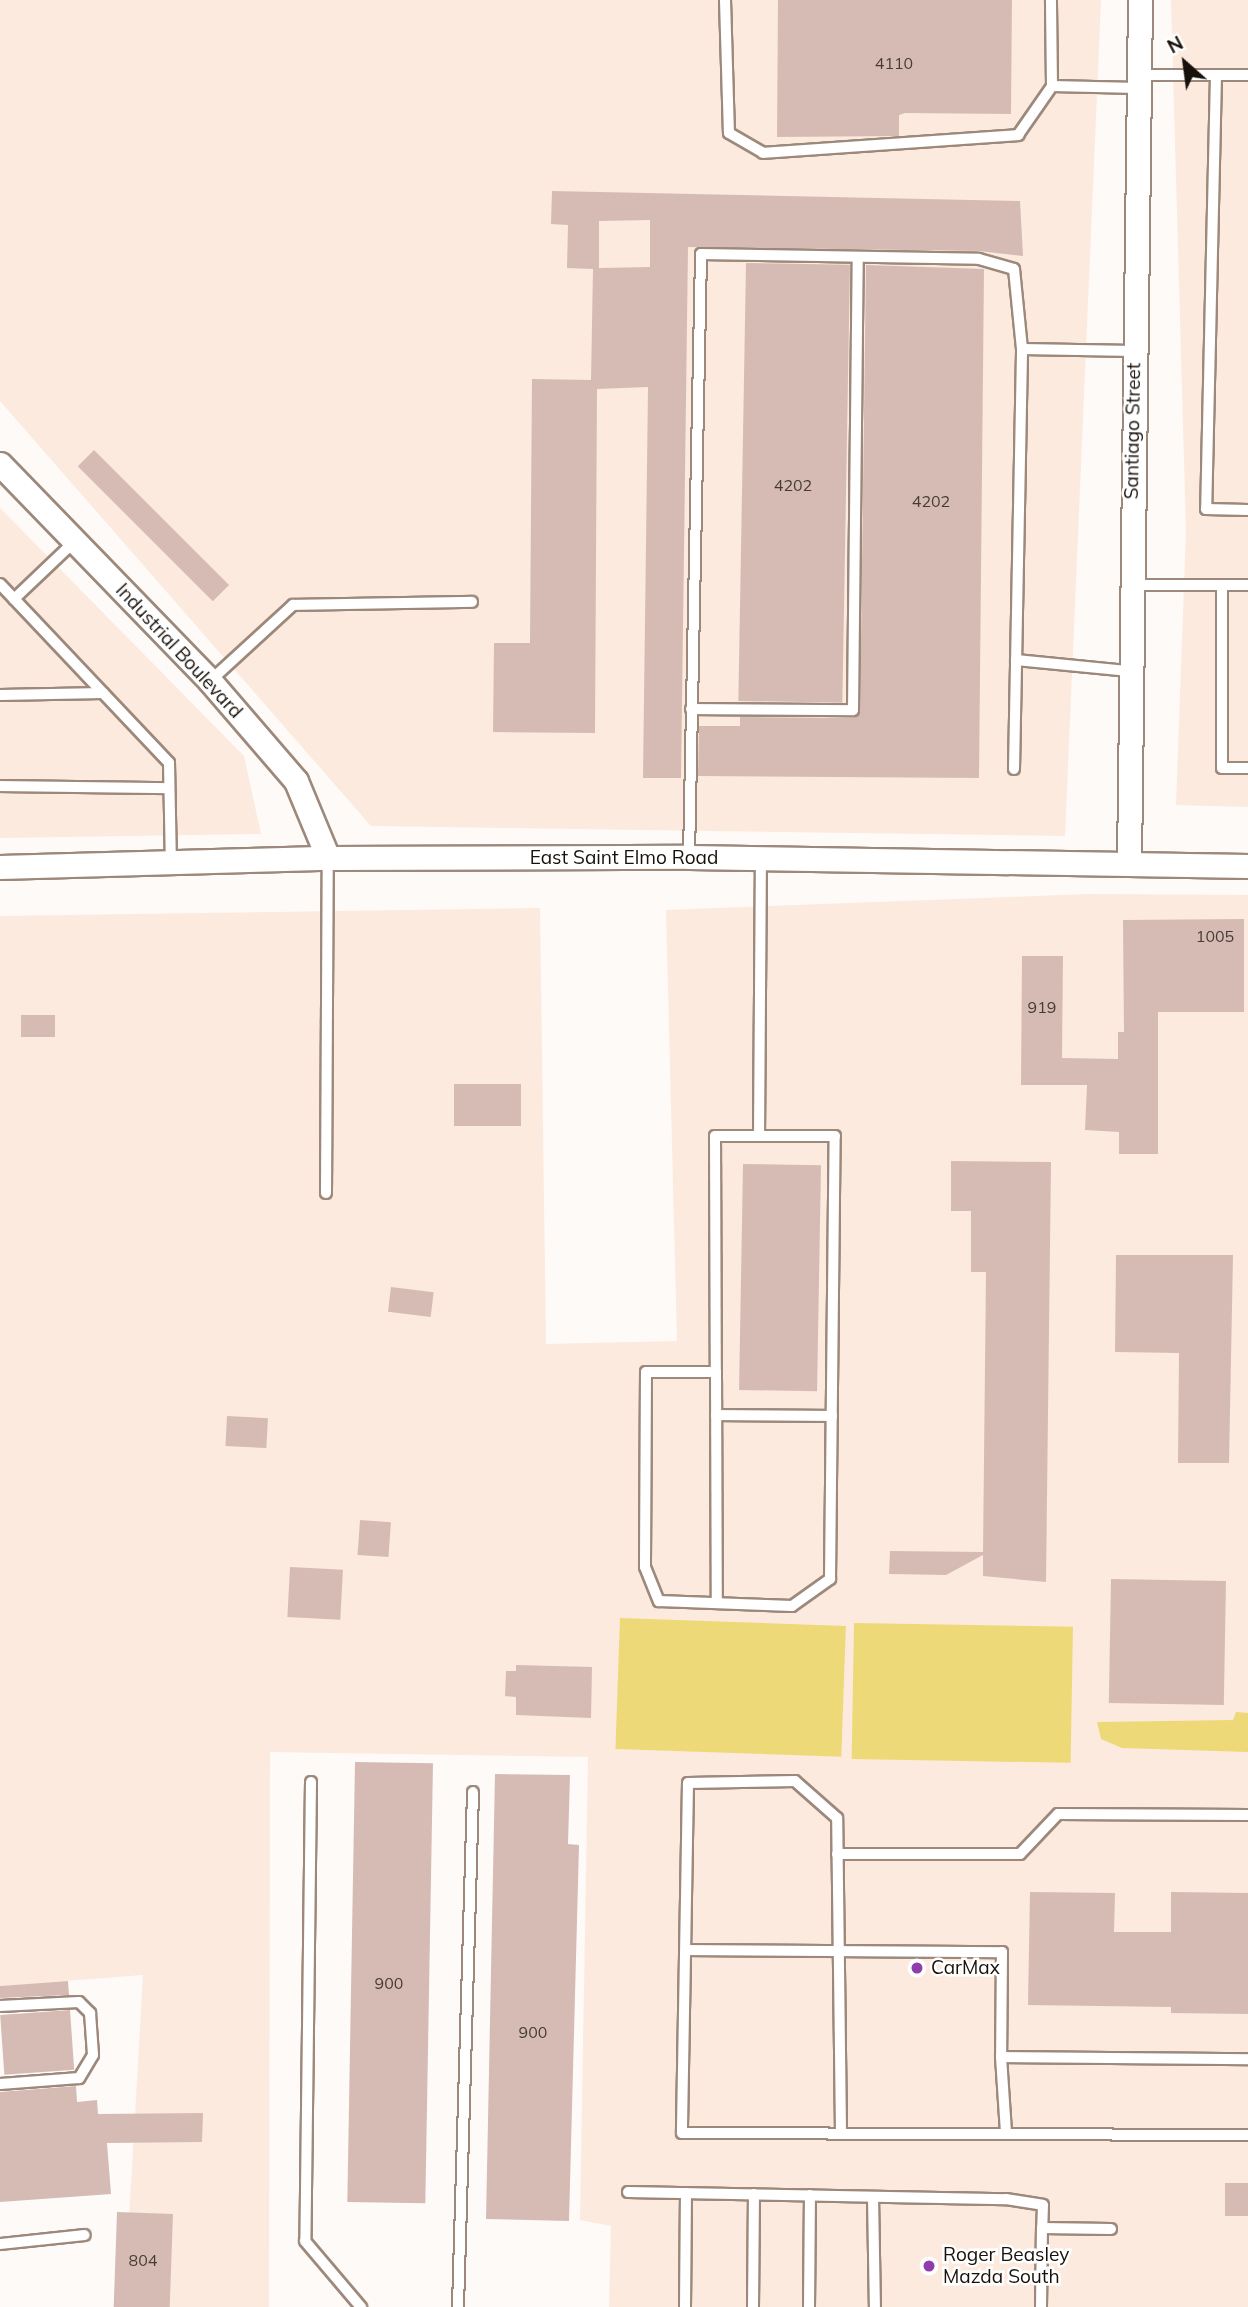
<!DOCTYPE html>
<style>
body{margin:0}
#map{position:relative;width:1248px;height:2307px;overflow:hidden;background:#fefaf7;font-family:Mulish,sans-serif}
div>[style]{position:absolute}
.built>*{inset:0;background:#fceade}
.water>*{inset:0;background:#eed978;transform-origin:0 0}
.building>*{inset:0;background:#d5bbb4;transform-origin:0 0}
.roads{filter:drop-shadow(2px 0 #9c897b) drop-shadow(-2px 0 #9c897b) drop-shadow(0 2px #9c897b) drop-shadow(0 -2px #9c897b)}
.service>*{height:10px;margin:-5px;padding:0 5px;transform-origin:5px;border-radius:5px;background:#fff}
.minor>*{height:23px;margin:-11.5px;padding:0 11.5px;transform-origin:11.5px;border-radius:11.5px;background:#fff}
.dots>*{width:19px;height:19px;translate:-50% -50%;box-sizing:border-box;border:4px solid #fff;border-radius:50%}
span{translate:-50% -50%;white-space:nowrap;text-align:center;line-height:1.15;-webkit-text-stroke:5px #fff;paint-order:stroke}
.number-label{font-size:16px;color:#473c35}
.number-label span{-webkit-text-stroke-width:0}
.street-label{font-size:19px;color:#18110b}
.poi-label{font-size:19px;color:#18110b}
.left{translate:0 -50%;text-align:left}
.north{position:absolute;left:1150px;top:28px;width:70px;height:70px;-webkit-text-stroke:5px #fff;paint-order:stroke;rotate:332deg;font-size:19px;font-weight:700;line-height:28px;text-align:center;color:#18110b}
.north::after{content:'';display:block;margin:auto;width:24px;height:32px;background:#18110b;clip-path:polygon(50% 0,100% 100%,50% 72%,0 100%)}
</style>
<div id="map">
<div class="built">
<i style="clip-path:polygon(0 0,1101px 0,1065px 836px,371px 826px,0 401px)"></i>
<i style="clip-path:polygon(1171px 0,1248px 0,1248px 807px,1176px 805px,1186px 531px)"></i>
<i style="clip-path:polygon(0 508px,244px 756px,261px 834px,0 838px)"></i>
<i style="clip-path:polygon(1088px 894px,1248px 895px,1248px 2307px,609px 2307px,611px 2226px,580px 2220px,588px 1757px,270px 1752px,269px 2307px,124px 2307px,143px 1975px,0 1986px,0 916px,540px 908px,546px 1344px,677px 1341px,666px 910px)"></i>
</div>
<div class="water">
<i style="left:620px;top:1618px;width:226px;height:131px;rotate:2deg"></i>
<i style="left:854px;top:1623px;width:219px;height:136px;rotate:1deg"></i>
<i style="clip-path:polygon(1236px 1712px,1248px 1713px,1248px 1752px,1122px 1748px,1101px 1739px,1097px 1722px,1233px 1720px)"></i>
</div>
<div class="building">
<i style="clip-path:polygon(778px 0,1012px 0,1011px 114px,905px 113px,899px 115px,899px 136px,777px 137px)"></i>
<i style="clip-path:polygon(evenodd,552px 191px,1020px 201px,1023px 256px,979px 251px,688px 247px,681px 778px,643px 778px,648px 387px,597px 389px,595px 733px,493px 732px,494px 643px,530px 643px,532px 379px,591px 380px,593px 269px,567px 268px,568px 225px,551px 224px,552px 191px,650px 220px,650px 267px,599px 268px,599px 221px,650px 220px)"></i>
<i style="left:746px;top:263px;width:104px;height:438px;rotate:1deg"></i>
<i style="clip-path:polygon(866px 265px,984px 269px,979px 778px,698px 776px,699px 726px,740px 726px,740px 717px,853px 718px,860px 713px)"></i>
<i style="left:94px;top:450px;width:191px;height:23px;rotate:45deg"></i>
<i style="clip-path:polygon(1244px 919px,1244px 1012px,1158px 1012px,1158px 1154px,1119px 1154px,1119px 1132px,1085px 1130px,1087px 1085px,1021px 1085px,1022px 956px,1063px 956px,1062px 1058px,1118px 1059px,1118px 1032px,1124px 1032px,1123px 920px)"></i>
<i style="left:21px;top:1015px;width:34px;height:22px"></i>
<i style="left:454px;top:1084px;width:67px;height:42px"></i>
<i style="clip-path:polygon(951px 1161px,1051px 1162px,1046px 1582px,983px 1576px,983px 1555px,946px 1575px,889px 1574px,890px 1551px,983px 1552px,986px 1272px,971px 1272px,971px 1211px,951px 1211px)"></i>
<i style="left:743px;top:1164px;width:78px;height:226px;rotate:1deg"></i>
<i style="clip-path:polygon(1116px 1255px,1233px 1255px,1229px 1463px,1178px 1463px,1179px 1353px,1115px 1352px)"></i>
<i style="left:391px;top:1287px;width:43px;height:25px;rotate:7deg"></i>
<i style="left:227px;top:1416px;width:41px;height:30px;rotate:3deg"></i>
<i style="left:360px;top:1520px;width:31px;height:35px;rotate:4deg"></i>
<i style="left:290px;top:1567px;width:53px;height:50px;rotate:3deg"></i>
<i style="left:1111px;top:1579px;width:115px;height:124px;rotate:1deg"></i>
<i style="clip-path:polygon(516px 1665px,592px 1667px,591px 1718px,516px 1715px,516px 1697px,505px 1696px,506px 1671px,516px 1671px)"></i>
<i style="left:355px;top:1762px;width:78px;height:440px;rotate:1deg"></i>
<i style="clip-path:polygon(495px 1774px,570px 1775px,568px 1844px,579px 1845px,569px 2221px,486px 2219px)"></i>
<i style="clip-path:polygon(1030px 1892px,1115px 1893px,1114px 1932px,1171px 1932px,1171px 1892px,1248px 1893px,1248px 2014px,1171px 2013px,1171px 2007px,1028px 2005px)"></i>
<i style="clip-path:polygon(68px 1981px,69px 1995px,0 1998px,0 1986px)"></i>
<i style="left:70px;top:2010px;width:60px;height:70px;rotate:86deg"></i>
<i style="clip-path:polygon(76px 2086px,77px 2102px,97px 2100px,98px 2114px,203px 2113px,202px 2142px,107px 2143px,111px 2194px,0 2202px,0 2092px)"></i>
<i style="left:1225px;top:2183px;width:23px;height:33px"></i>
<i style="left:117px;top:2212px;width:56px;height:95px;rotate:2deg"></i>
</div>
<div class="roads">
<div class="service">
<i style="left:725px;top:0;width:133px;rotate:88.3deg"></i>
<i style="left:729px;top:133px;width:39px;rotate:30deg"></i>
<i style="left:763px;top:153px;width:256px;rotate:-4deg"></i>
<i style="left:1018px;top:135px;width:60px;rotate:-55.2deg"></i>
<i style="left:1052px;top:86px;width:86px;rotate:-90.7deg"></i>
<i style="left:1139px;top:75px;width:77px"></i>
<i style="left:1248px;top:75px;width:32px;rotate:180deg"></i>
<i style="left:1216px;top:75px;width:434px;rotate:91.3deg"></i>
<i style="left:1206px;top:509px;width:42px;rotate:1.4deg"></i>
<i style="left:1052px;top:86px;width:86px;rotate:1.3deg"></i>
<i style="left:0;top:584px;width:246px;rotate:46.6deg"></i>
<i style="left:169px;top:763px;width:101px;rotate:88.9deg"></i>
<i style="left:1131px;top:585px;width:91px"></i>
<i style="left:1248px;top:585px;width:26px;rotate:180deg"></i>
<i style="left:1222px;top:585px;width:183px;rotate:90deg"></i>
<i style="left:1222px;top:768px;width:26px"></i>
<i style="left:14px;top:599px;width:84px;rotate:-43.6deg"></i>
<i style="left:1016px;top:660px;width:114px;rotate:5.6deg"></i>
<i style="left:210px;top:681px;width:113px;rotate:-42.5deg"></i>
<i style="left:293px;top:605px;width:179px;rotate:-1deg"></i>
<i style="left:0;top:695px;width:103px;rotate:-1.1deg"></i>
<i style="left:691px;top:709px;width:162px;rotate:0.4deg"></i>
<i style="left:853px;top:710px;width:453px;rotate:-89.4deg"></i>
<i style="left:1014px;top:769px;width:420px;rotate:-88.9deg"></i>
<i style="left:0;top:786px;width:169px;rotate:0.7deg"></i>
<i style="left:689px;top:857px;width:603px;rotate:-88.86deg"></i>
<i style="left:701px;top:254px;width:278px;rotate:1deg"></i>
<i style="left:979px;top:259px;width:36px;rotate:16deg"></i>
<i style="left:1014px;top:269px;width:80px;rotate:84.3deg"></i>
<i style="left:1022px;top:349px;width:112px;rotate:1deg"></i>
<i style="left:759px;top:1136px;width:44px;rotate:180deg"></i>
<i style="left:715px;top:1136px;width:236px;rotate:89.8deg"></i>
<i style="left:716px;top:1372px;width:70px;rotate:180deg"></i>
<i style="left:646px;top:1372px;width:195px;rotate:90.3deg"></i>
<i style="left:645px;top:1567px;width:37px;rotate:68deg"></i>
<i style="left:659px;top:1601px;width:133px;rotate:2.2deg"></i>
<i style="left:792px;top:1606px;width:47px;rotate:-35.4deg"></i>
<i style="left:830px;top:1579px;width:443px;rotate:-89.4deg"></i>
<i style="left:835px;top:1136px;width:76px;rotate:180deg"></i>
<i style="left:759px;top:1136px;width:277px;rotate:-89.6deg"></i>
<i style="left:326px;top:1193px;width:335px;rotate:-89.7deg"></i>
<i style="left:716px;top:1372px;width:231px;rotate:89.8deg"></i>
<i style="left:716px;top:1415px;width:116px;rotate:0.5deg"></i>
<i style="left:311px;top:1782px;width:459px;rotate:90.7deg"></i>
<i style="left:305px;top:2241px;width:87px;rotate:49.7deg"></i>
<i style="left:837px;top:1854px;width:183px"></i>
<i style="left:1020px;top:1854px;width:55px;rotate:-46.5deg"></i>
<i style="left:1058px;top:1814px;width:190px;rotate:0.3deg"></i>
<i style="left:686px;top:1950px;width:316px;rotate:0.4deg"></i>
<i style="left:1002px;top:1952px;width:105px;rotate:90.5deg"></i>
<i style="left:1001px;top:2057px;width:247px;rotate:0.5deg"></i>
<i style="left:0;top:2006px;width:79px;rotate:-2.9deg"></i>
<i style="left:79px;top:2002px;width:16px;rotate:45deg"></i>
<i style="left:90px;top:2013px;width:42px;rotate:85.9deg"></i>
<i style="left:93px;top:2055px;width:27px;rotate:121deg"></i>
<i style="left:79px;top:2078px;width:79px;rotate:175.7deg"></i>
<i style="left:1001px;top:2057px;width:76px;rotate:86.2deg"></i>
<i style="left:841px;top:2132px;width:314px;rotate:-90.7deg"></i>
<i style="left:837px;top:1818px;width:56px;rotate:-138.6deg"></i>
<i style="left:795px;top:1781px;width:107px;rotate:178.9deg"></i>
<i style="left:688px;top:1783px;width:350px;rotate:91deg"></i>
<i style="left:682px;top:2133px;width:566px;rotate:0.2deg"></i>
<i style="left:628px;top:2192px;width:378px;rotate:1.1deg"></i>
<i style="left:1006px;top:2199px;width:37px;rotate:9deg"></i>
<i style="left:1043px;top:2205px;width:23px;rotate:92deg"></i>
<i style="left:873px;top:2197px;width:110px;rotate:89deg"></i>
<i style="left:0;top:2244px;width:85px;rotate:-6deg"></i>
<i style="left:458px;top:2307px;width:515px;rotate:-88.33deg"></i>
<i style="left:685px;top:2307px;width:114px;rotate:-89.5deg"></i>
<i style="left:753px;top:2307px;width:113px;rotate:-89.5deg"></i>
<i style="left:809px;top:2307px;width:112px;rotate:-89.5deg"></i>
<i style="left:1041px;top:2307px;width:79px;rotate:-89.3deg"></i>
<i style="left:1042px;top:2228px;width:69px;rotate:0.8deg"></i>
</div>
<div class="minor">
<i style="left:0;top:464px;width:302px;rotate:45.9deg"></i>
<i style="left:210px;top:681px;width:132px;rotate:49.3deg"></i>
<i style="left:296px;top:781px;width:83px;rotate:67.4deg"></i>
<i style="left:1129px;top:863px;width:863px;rotate:-89.27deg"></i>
<i style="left:0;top:867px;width:328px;rotate:-1.6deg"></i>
<i style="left:328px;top:858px;width:361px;rotate:-0.2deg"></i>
<i style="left:689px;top:857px;width:559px;rotate:0.92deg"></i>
</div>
</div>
<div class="dots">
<i style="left:917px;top:1968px;background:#903dac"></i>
<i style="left:929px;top:2266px;background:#903dac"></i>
</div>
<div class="number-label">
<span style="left:894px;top:63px">4110</span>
<span style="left:793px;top:485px">4202</span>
<span style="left:931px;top:501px">4202</span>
<span style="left:1215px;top:936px">1005</span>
<span style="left:1042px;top:1007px">919</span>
<span style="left:389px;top:1983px">900</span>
<span style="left:533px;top:2032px">900</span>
<span style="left:143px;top:2260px">804</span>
</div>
<div class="street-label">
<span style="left:1133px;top:431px;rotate:-89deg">Santiago Street</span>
<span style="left:179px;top:651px;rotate:47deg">Industrial Boulevard</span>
<span style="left:624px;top:858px">East Saint Elmo Road</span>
</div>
<div class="poi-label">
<span class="left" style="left:931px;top:1968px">CarMax</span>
<span class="left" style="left:943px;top:2266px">Roger Beasley<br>Mazda South</span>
</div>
<div class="north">N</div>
</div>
